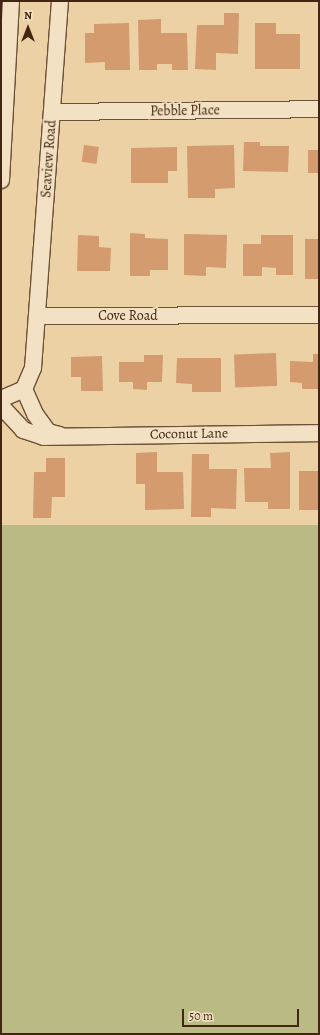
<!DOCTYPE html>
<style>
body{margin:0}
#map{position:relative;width:320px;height:1035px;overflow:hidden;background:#ecd1a5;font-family:Alegreya,serif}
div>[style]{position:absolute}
.green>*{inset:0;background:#baba84;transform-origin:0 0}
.building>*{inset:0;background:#d49b6f;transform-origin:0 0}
.roads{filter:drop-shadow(1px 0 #6d5038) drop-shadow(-1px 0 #6d5038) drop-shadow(0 1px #6d5038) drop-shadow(0 -1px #6d5038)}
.minor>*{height:16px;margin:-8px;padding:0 8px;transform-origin:8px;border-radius:8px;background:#f3e1c4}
span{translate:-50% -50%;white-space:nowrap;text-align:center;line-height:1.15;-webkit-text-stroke:3.5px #f3e1c4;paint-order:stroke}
.street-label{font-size:14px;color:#432513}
.frame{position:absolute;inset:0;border:2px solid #432513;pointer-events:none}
.north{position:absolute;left:8px;top:8px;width:40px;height:40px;-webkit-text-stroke:3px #f3e1c4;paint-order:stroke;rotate:0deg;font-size:11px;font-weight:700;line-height:16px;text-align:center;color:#432513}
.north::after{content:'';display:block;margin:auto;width:14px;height:18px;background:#432513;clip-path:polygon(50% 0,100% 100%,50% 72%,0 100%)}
.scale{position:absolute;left:182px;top:1009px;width:117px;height:18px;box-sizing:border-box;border:2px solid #432513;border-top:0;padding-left:5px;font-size:12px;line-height:14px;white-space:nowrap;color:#432513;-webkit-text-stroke:3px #f3e1c4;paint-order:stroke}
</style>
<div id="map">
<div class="green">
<i style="left:319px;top:525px;width:509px;height:318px;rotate:90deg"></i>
</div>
<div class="building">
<i style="clip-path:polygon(224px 13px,239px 13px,238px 54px,216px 53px,216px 70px,195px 69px,197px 25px,224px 25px)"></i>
<i style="clip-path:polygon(161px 19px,161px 33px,187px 33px,188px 70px,172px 70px,172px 64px,157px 64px,157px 70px,139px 70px,138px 20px)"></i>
<i style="clip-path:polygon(129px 23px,130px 70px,105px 70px,105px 62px,85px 63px,85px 33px,94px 33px,94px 24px)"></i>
<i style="clip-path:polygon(255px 23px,276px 23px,276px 34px,300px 34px,300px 69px,255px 69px)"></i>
<i style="clip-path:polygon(244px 142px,260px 142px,260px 146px,289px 146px,288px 172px,243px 171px)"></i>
<i style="left:84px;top:145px;width:15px;height:17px;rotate:8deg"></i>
<i style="clip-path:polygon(234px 145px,235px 188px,215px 189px,215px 198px,188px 198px,187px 146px)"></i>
<i style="clip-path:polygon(177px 147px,177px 171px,168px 171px,168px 183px,131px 183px,131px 148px)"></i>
<i style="left:308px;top:150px;width:11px;height:23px"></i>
<i style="clip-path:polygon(130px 233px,145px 234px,145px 238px,168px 239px,168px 270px,150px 270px,150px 276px,130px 276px)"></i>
<i style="clip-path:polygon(184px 234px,227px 235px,226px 268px,206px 267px,206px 276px,184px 275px)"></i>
<i style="clip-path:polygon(78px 235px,99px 236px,99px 247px,111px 248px,110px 271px,77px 271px)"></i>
<i style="clip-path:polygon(261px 235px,293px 235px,293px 275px,276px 275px,276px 268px,262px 267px,262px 276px,243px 276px,243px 244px,261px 244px)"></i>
<i style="left:305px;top:239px;width:14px;height:40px"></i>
<i style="left:276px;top:353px;width:33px;height:42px;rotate:88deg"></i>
<i style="clip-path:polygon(313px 354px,319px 354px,318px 389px,302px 389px,302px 383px,290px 382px,290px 361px,313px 362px)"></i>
<i style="clip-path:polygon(144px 355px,163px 355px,162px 382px,147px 382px,147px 390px,133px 389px,133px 382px,119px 382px,119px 362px,144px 362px)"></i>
<i style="clip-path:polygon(102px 356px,103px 391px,81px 391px,81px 377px,71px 377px,71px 357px)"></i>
<i style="clip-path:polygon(177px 358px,221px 358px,221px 392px,192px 392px,192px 384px,176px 383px)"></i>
<i style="clip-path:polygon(157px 452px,157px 472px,183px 472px,184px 509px,145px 510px,145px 484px,136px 484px,136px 453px)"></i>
<i style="clip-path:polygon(290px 452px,290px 509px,268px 509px,268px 502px,245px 502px,244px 468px,271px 468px,270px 453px)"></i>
<i style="clip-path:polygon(192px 454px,209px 454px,209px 469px,237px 469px,236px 509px,211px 508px,211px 517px,191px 517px)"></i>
<i style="clip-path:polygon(46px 458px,65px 458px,65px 497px,52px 497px,51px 518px,33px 518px,34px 472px,46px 472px)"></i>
<i style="left:299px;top:471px;width:20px;height:39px"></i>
</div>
<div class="roads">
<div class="minor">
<i style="left:52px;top:112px;width:267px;rotate:-0.6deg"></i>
<i style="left:1px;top:180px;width:179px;rotate:-86.8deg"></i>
<i style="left:37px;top:316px;width:282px;rotate:-0.2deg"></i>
<i style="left:24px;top:389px;width:27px;rotate:66deg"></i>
<i style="left:35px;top:414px;width:22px;rotate:54deg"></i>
<i style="left:48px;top:432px;width:12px;rotate:14deg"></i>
<i style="left:1px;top:399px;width:25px;rotate:-23deg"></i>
<i style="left:24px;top:389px;width:23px;rotate:-67deg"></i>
<i style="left:33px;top:368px;width:368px;rotate:-85.8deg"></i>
<i style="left:1px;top:406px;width:33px;rotate:47deg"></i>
<i style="left:23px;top:430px;width:22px;rotate:18deg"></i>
<i style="left:44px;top:437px;width:275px;rotate:-0.8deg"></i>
</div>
</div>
<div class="street-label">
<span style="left:185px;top:111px;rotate:-1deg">Pebble Place</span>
<span style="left:49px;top:159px;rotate:-86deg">Seaview Road</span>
<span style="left:128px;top:316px">Cove Road</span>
<span style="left:189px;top:434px;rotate:-1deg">Coconut Lane</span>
</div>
<div class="frame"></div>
<div class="north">N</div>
<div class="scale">50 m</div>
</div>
